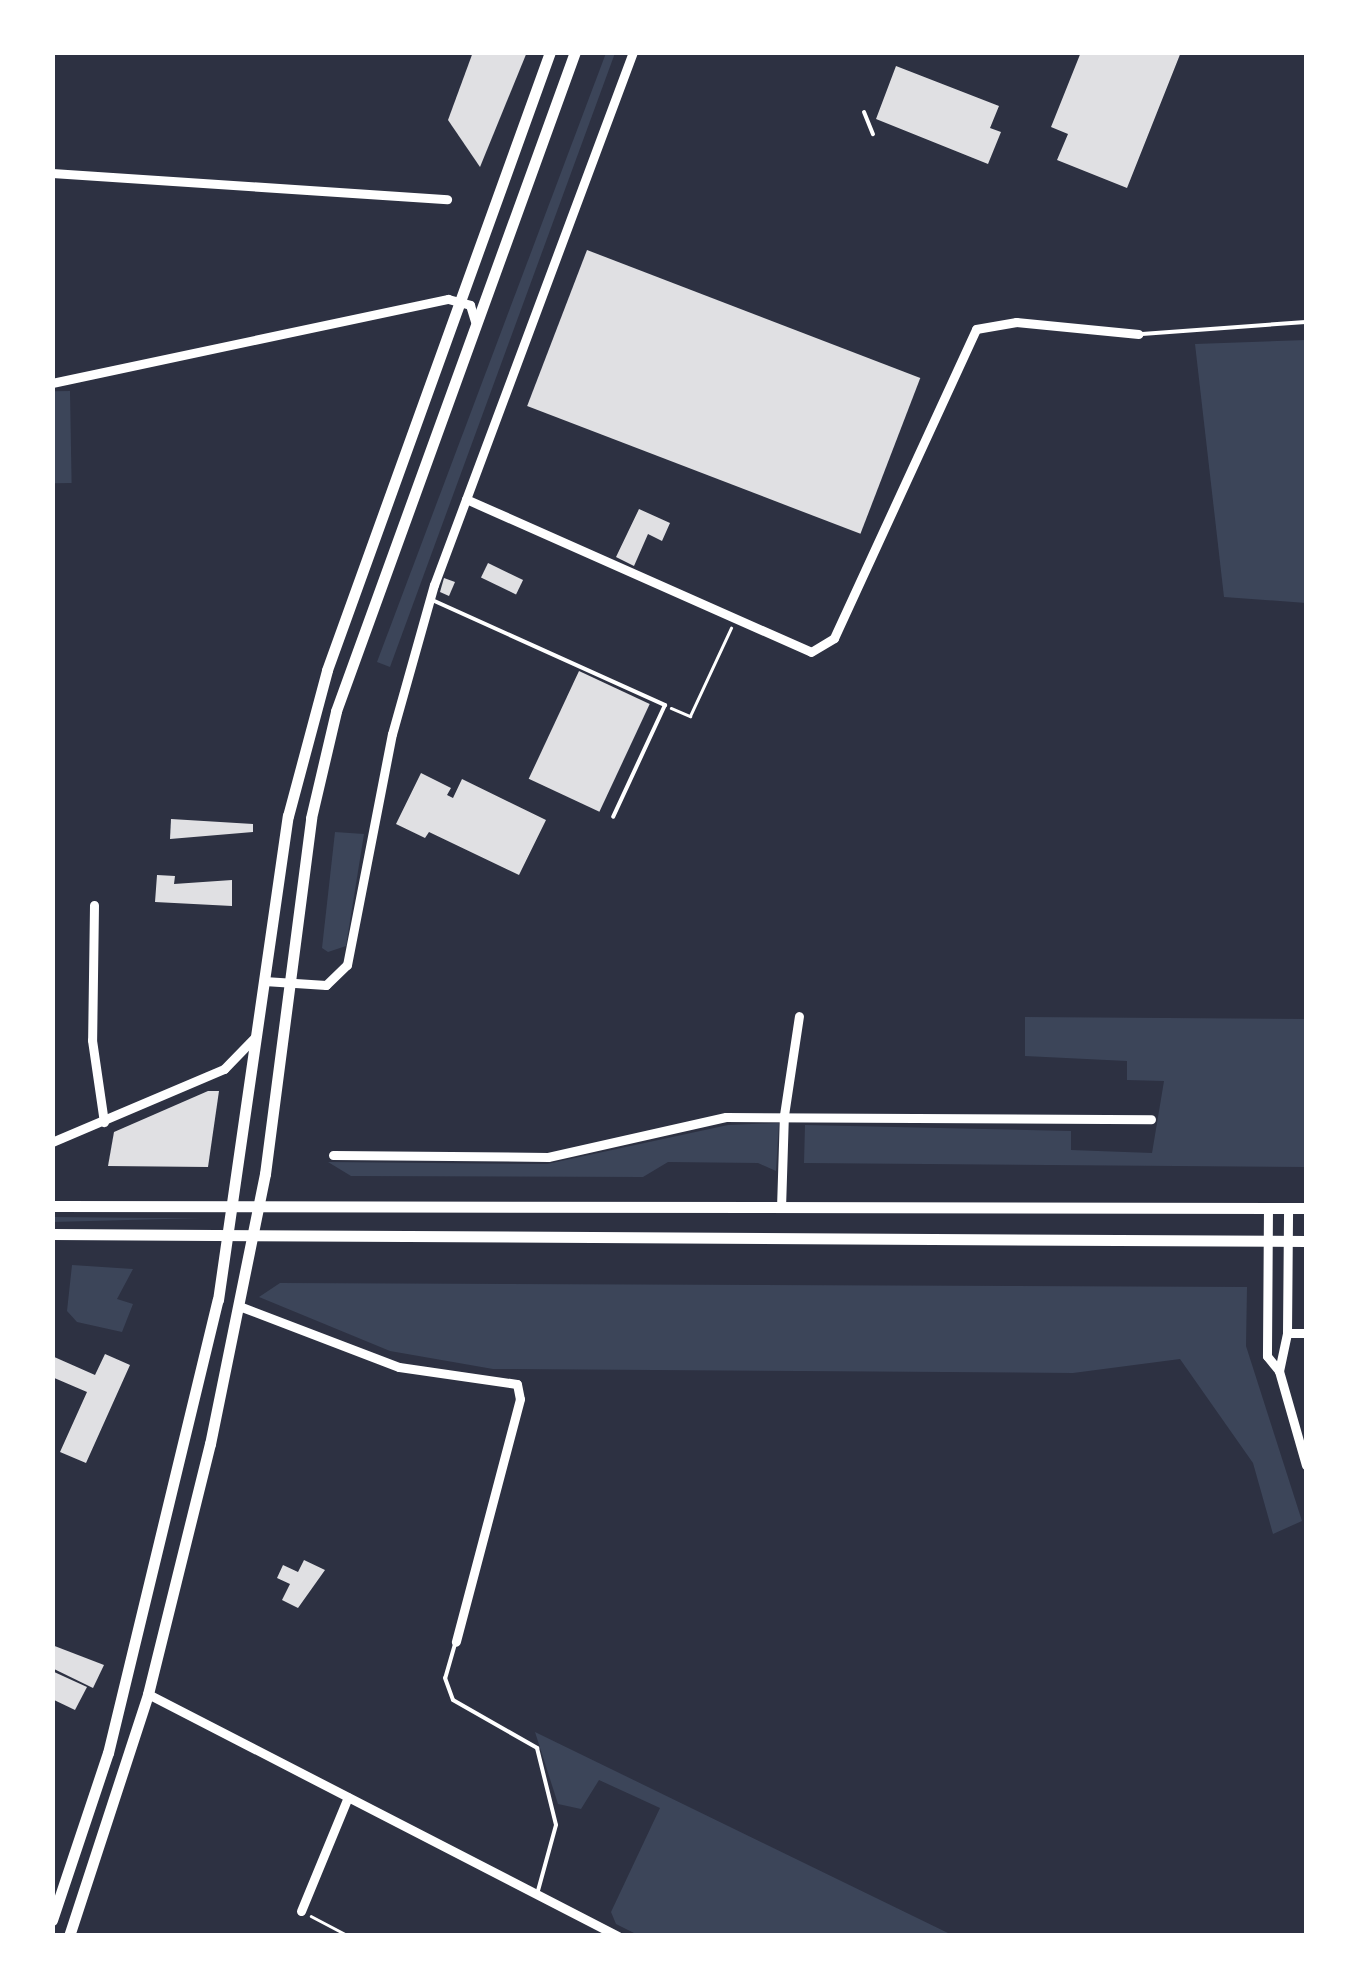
<!DOCTYPE html>
<style>
body{margin:0}
#map{position:relative;width:1359px;height:1988px;overflow:hidden;background:#2d3142;font-family:Arial,sans-serif}
div>[style]{position:absolute}
.green>*{inset:0;background:#3c4559;transform-origin:0 0}
.building>*{inset:0;background:#e0e0e3;transform-origin:0 0}
.path>*{height:2.5px;margin:-1.25px;padding:0 1.25px;transform-origin:1.25px;border-radius:1.25px;background:#fff}
.service>*{height:4px;margin:-2px;padding:0 2px;transform-origin:2px;border-radius:2px;background:#fff}
.minor>*{height:9px;margin:-4.5px;padding:0 4.5px;transform-origin:4.5px;border-radius:4.5px;background:#fff}
.secondary>*{height:11px;margin:-5.5px;padding:0 5.5px;transform-origin:5.5px;border-radius:5.5px;background:#fff}
span{translate:-50% -50%;white-space:nowrap;text-align:center;line-height:1.15;-webkit-text-stroke:9px #fff;paint-order:stroke}
.frame{position:absolute;inset:0;border:55px solid #fff;pointer-events:none}
</style>
<div id="map">
<div class="green">
<i style="clip-path:polygon(606px 53px,615px 53px,390px 667px,377px 662px)"></i>
<i style="clip-path:polygon(1306px 340px,1306px 603px,1224px 597px,1195px 344px)"></i>
<i style="left:70px;top:391px;width:92px;height:17px;rotate:89deg"></i>
<i style="clip-path:polygon(335px 832px,364px 834px,346px 946px,328px 952px,322px 948px)"></i>
<i style="clip-path:polygon(1025px 1017px,1306px 1019px,1306px 1167px,804px 1163px,805px 1125px,1071px 1131px,1071px 1150px,1152px 1153px,1164px 1081px,1127px 1080px,1127px 1061px,1025px 1056px)"></i>
<i style="clip-path:polygon(779px 1123px,776px 1171px,758px 1163px,668px 1162px,643px 1177px,351px 1176px,328px 1162px,547px 1164px,728px 1125px)"></i>
<i style="clip-path:polygon(53px 1217px,153px 1218px,203px 1218px,53px 1222px)"></i>
<i style="clip-path:polygon(72px 1265px,133px 1269px,117px 1299px,133px 1304px,122px 1332px,77px 1322px,67px 1311px)"></i>
<i style="clip-path:polygon(280px 1283px,1247px 1287px,1246px 1346px,1302px 1521px,1273px 1534px,1253px 1463px,1180px 1359px,1073px 1373px,493px 1369px,390px 1351px,259px 1297px)"></i>
<i style="clip-path:polygon(535px 1732px,948px 1933px,954px 1935px,640px 1936px,616px 1924px,611px 1912px,660px 1808px,599px 1780px,581px 1809px,558px 1804px)"></i>
</div>
<div class="building">
<i style="clip-path:polygon(473px 52px,527px 52px,480px 167px,448px 120px)"></i>
<i style="clip-path:polygon(1081px 52px,1181px 52px,1127px 188px,1057px 160px,1068px 134px,1051px 127px)"></i>
<i style="clip-path:polygon(896px 66px,999px 106px,990px 128px,1001px 132px,988px 164px,876px 119px)"></i>
<i style="left:587px;top:250px;width:357px;height:167px;rotate:21deg"></i>
<i style="clip-path:polygon(639px 509px,670px 523px,662px 541px,648px 534px,634px 566px,616px 557px)"></i>
<i style="left:488px;top:563px;width:39px;height:16px;rotate:26deg"></i>
<i style="clip-path:polygon(444px 578px,455px 582px,449px 596px,440px 592px)"></i>
<i style="left:579px;top:671px;width:78px;height:119px;rotate:25deg"></i>
<i style="clip-path:polygon(421px 773px,451px 788px,447px 795px,453px 798px,462px 779px,546px 820px,519px 875px,429px 832px,425px 838px,396px 824px)"></i>
<i style="clip-path:polygon(171px 819px,253px 824px,253px 832px,170px 839px)"></i>
<i style="clip-path:polygon(157px 875px,175px 876px,174px 884px,232px 880px,232px 906px,155px 902px)"></i>
<i style="clip-path:polygon(208px 1091px,219px 1091px,208px 1167px,108px 1166px,114px 1132px)"></i>
<i style="clip-path:polygon(105px 1354px,130px 1365px,86px 1463px,60px 1452px,87px 1392px,52px 1377px,52px 1356px,95px 1375px)"></i>
<i style="clip-path:polygon(304px 1560px,325px 1570px,298px 1608px,282px 1600px,290px 1584px,277px 1578px,283px 1565px,298px 1572px)"></i>
<i style="clip-path:polygon(52px 1645px,104px 1665px,93px 1688px,52px 1668px)"></i>
<i style="clip-path:polygon(52px 1671px,87px 1687px,75px 1710px,52px 1699px)"></i>
</div>
<div class="path">
<i style="left:671px;top:708px;width:21px;rotate:23deg"></i>
<i style="left:690px;top:716px;width:97px;rotate:-65deg"></i>
<i style="left:311px;top:1916px;width:43px;rotate:27.8deg"></i>
</div>
<div class="service">
<i style="left:864px;top:112px;width:24px;rotate:68deg"></i>
<i style="left:1142px;top:334px;width:164px;rotate:-4.2deg"></i>
<i style="left:430px;top:599px;width:258px;rotate:24.3deg"></i>
<i style="left:665px;top:705px;width:123px;rotate:114.9deg"></i>
<i style="left:455px;top:1644px;width:35px;rotate:106deg"></i>
<i style="left:445px;top:1678px;width:23px;rotate:70deg"></i>
<i style="left:453px;top:1700px;width:97px;rotate:29.7deg"></i>
<i style="left:537px;top:1748px;width:79px;rotate:76.1deg"></i>
<i style="left:556px;top:1825px;width:68px;rotate:105.3deg"></i>
</div>
<div class="minor">
<i style="left:52px;top:173px;width:396px;rotate:3.8deg"></i>
<i style="left:52px;top:383px;width:405px;rotate:-12deg"></i>
<i style="left:448px;top:299px;width:23px;rotate:15deg"></i>
<i style="left:470px;top:305px;width:17px;rotate:73deg"></i>
<i style="left:466px;top:499px;width:377px;rotate:23.9deg"></i>
<i style="left:811px;top:652px;width:27px;rotate:-31deg"></i>
<i style="left:834px;top:638px;width:340px;rotate:-65.3deg"></i>
<i style="left:976px;top:329px;width:41px;rotate:-9.9deg"></i>
<i style="left:1016px;top:322px;width:123px;rotate:5.6deg"></i>
<i style="left:94px;top:905px;width:135px;rotate:90.8deg"></i>
<i style="left:92px;top:1040px;width:83px;rotate:81.7deg"></i>
<i style="left:264px;top:981px;width:62px;rotate:3.7deg"></i>
<i style="left:326px;top:985px;width:29px;rotate:-44deg"></i>
<i style="left:347px;top:965px;width:235px;rotate:-79deg"></i>
<i style="left:392px;top:734px;width:155px;rotate:-74.3deg"></i>
<i style="left:434px;top:585px;width:569px;rotate:-69.53deg"></i>
<i style="left:52px;top:1142px;width:187px;rotate:-23deg"></i>
<i style="left:224px;top:1069px;width:43px;rotate:-45.9deg"></i>
<i style="left:333px;top:1155px;width:215px;rotate:0.5deg"></i>
<i style="left:548px;top:1157px;width:182px;rotate:-12.7deg"></i>
<i style="left:726px;top:1117px;width:425px;rotate:0.3deg"></i>
<i style="left:1268px;top:1207px;width:149px;rotate:90.4deg"></i>
<i style="left:1267px;top:1356px;width:19px;rotate:51deg"></i>
<i style="left:1279px;top:1371px;width:98px;rotate:74deg"></i>
<i style="left:781px;top:1208px;width:93px;rotate:-88.2deg"></i>
<i style="left:784px;top:1115px;width:100px;rotate:-81.4deg"></i>
<i style="left:239px;top:1306px;width:171px;rotate:20.9deg"></i>
<i style="left:399px;top:1367px;width:119px;rotate:8.2deg"></i>
<i style="left:517px;top:1384px;width:15px;rotate:79deg"></i>
<i style="left:520px;top:1399px;width:251px;rotate:104.8deg"></i>
<i style="left:1287px;top:1333px;width:19px"></i>
<i style="left:1279px;top:1371px;width:39px;rotate:-78deg"></i>
<i style="left:1287px;top:1333px;width:125px;rotate:-89.5deg"></i>
<i style="left:148px;top:1694px;width:529px;rotate:27.24deg"></i>
<i style="left:301px;top:1911px;width:123px;rotate:-67.6deg"></i>
</div>
<div class="secondary">
<i style="left:52px;top:1206px;width:1254px;rotate:0.09deg"></i>
<i style="left:52px;top:1234px;width:1254px;rotate:0.32deg"></i>
<i style="left:52px;top:1920px;width:176px;rotate:-71.5deg"></i>
<i style="left:108px;top:1753px;width:466px;rotate:-76.4deg"></i>
<i style="left:218px;top:1300px;width:489px;rotate:-81.8deg"></i>
<i style="left:288px;top:816px;width:151px;rotate:-75deg"></i>
<i style="left:327px;top:670px;width:657px;rotate:-70.16deg"></i>
<i style="left:69px;top:1936px;width:255px;rotate:-71.9deg"></i>
<i style="left:148px;top:1694px;width:258px;rotate:-76.1deg"></i>
<i style="left:210px;top:1444px;width:276px;rotate:-78.5deg"></i>
<i style="left:265px;top:1174px;width:359px;rotate:-82.6deg"></i>
<i style="left:311px;top:818px;width:110px;rotate:-76.8deg"></i>
<i style="left:336px;top:711px;width:701px;rotate:-70.07deg"></i>
</div>
<div class="frame"></div>
</div>
